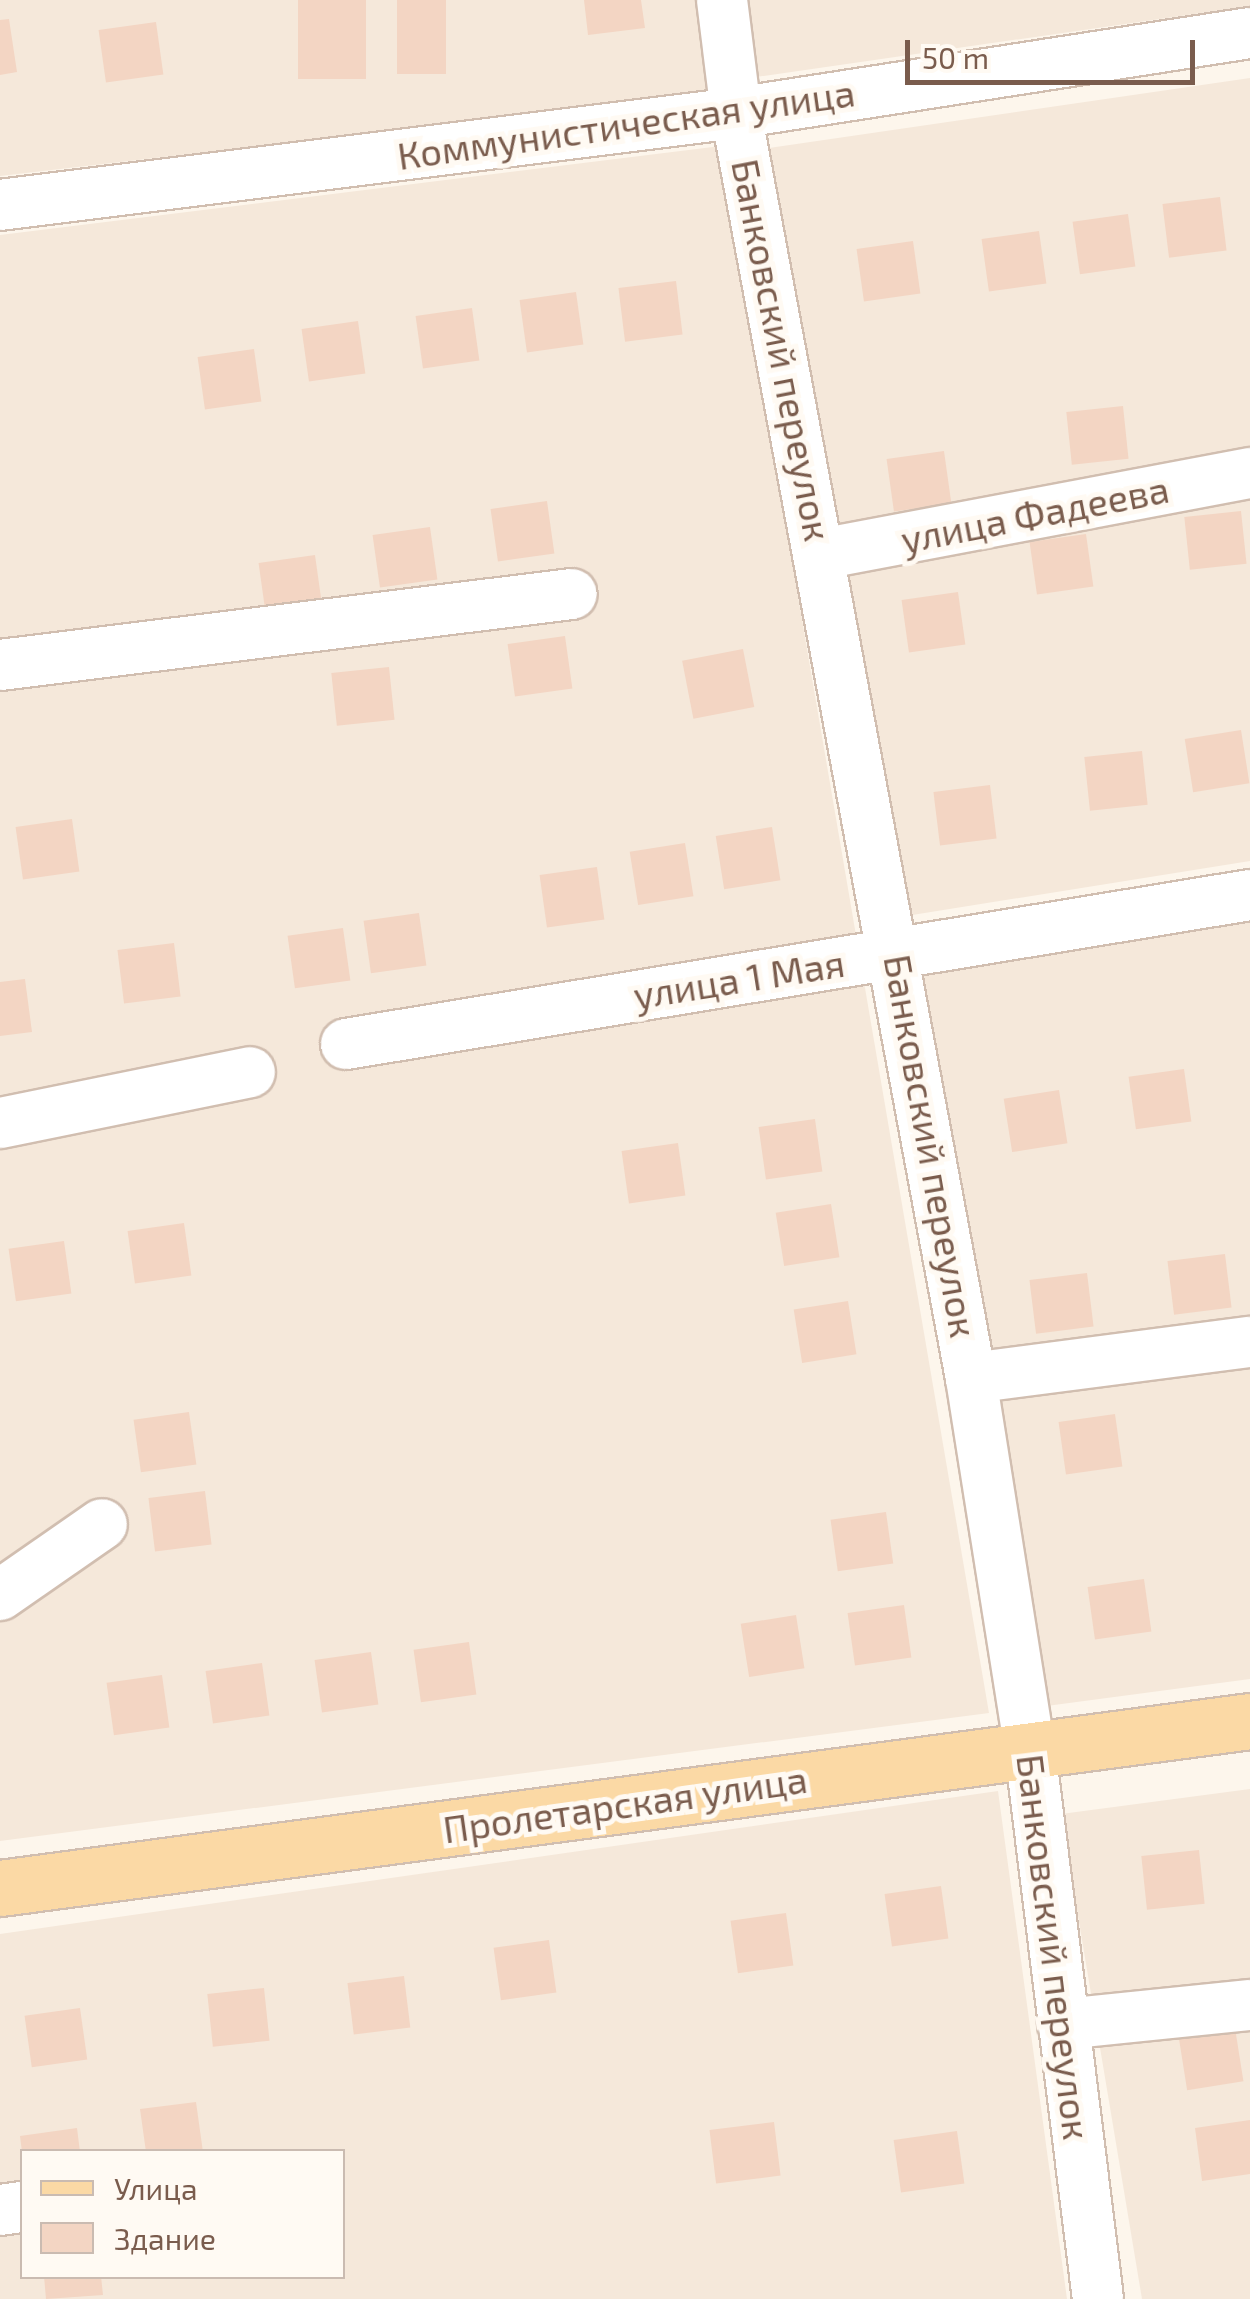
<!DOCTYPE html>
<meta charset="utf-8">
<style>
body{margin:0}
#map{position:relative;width:1250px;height:2299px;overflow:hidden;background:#fdf6ec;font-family:"Exo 2",sans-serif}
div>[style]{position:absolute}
.residential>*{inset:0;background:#f5e8da}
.building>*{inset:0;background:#f3d5c3;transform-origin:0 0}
.roads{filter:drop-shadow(2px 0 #d1beb0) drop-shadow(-2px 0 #d1beb0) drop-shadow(0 2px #d1beb0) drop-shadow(0 -2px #d1beb0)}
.minor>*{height:50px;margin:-25px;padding:0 25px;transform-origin:25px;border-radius:25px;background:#fff}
.major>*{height:55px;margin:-27.5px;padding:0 27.5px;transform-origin:27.5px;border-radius:27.5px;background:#fbd9a5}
span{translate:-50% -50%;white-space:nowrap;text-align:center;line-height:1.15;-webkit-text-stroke:10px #fffaf3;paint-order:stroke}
.street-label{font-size:38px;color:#7a5c4d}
.legend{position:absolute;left:20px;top:2149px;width:325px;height:130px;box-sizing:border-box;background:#fffaf3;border:2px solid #cabbb1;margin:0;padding:12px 18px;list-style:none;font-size:30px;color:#7a5c4d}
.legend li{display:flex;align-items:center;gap:20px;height:50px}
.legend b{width:50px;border:2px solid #cabbb1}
.scale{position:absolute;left:905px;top:40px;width:290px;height:45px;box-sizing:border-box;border:5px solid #7a5c4d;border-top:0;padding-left:12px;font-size:30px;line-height:35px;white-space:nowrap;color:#7a5c4d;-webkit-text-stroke:8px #fffaf3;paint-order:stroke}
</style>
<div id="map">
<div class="residential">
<i style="clip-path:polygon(0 0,702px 0,713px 93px,0 176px)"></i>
<i style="clip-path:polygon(747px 0,1250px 0,1250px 6px,756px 77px)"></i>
<i style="clip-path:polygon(1250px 78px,1250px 861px,906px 916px,769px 148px)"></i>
<i style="clip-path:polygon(721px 146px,989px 1713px,0 1841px,0 235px)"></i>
<i style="clip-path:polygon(1250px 915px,1250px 1679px,1039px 1707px,912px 970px)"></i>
<i style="clip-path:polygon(1250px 1789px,1250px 2299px,1142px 2299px,1061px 1814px)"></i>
<i style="clip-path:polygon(evenodd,998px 1791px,1067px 2299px,0 2299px,0 1934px,998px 1791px,22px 2152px,342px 2152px,342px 2276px,22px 2276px,22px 2152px)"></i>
</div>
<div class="building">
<i style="left:298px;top:0;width:68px;height:79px"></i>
<i style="left:397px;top:0;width:49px;height:74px"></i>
<i style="clip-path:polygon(584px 0,641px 0,645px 28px,588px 35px)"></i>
<i style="clip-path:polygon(9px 19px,17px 72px,0 75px,0 20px)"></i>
<i style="left:156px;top:22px;width:53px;height:58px;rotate:82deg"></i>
<i style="left:1220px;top:197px;width:54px;height:58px;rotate:83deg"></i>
<i style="left:1128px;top:214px;width:53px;height:56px;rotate:82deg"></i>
<i style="left:1039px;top:231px;width:53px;height:58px;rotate:82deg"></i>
<i style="left:913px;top:241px;width:53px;height:57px;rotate:82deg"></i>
<i style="left:676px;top:281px;width:54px;height:58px;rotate:83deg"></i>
<i style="left:576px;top:292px;width:53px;height:57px;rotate:82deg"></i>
<i style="left:472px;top:308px;width:53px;height:57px;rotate:82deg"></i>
<i style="left:358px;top:321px;width:53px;height:57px;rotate:82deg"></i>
<i style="left:254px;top:349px;width:53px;height:57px;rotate:82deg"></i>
<i style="left:1123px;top:406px;width:53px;height:57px;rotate:84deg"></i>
<i style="left:944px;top:451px;width:53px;height:58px;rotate:82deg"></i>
<i style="left:547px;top:501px;width:53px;height:57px;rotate:82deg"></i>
<i style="left:1241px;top:511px;width:53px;height:57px;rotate:84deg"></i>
<i style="left:430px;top:527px;width:53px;height:58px;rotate:82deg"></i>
<i style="left:1086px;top:534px;width:53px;height:57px;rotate:82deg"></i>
<i style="left:315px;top:555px;width:53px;height:57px;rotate:82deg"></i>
<i style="left:958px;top:592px;width:53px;height:57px;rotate:82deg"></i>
<i style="left:565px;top:636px;width:53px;height:58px;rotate:82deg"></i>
<i style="left:743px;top:649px;width:59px;height:62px;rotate:79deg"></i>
<i style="left:389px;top:667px;width:53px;height:58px;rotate:84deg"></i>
<i style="left:1241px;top:730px;width:54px;height:57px;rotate:81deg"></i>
<i style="left:1142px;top:751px;width:54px;height:58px;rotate:84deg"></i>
<i style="left:990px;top:785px;width:54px;height:57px;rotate:83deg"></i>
<i style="left:72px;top:819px;width:53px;height:57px;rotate:82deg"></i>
<i style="left:772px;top:827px;width:54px;height:57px;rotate:81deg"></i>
<i style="left:685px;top:843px;width:54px;height:56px;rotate:81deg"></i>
<i style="left:597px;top:867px;width:53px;height:58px;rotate:82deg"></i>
<i style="left:419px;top:913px;width:53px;height:56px;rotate:82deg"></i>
<i style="left:343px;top:928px;width:53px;height:56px;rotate:82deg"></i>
<i style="left:174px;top:943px;width:54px;height:57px;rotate:83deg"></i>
<i style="clip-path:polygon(25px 979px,32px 1032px,0 1036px,0 982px)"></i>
<i style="left:1184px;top:1069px;width:53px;height:56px;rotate:82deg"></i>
<i style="left:1059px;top:1090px;width:54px;height:56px;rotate:81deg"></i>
<i style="left:815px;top:1119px;width:53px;height:57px;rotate:82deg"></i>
<i style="left:678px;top:1143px;width:53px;height:57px;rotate:82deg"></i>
<i style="left:831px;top:1204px;width:54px;height:56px;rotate:81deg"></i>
<i style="left:184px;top:1223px;width:53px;height:57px;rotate:82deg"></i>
<i style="left:64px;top:1241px;width:53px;height:56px;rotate:82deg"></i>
<i style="left:1225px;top:1254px;width:54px;height:58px;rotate:83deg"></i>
<i style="left:1087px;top:1273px;width:54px;height:58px;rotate:83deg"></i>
<i style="left:848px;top:1301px;width:54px;height:55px;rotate:81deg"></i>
<i style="left:189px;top:1412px;width:53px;height:56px;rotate:82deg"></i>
<i style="left:1115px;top:1414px;width:53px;height:57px;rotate:82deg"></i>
<i style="left:205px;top:1491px;width:54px;height:57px;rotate:83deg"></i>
<i style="left:886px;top:1512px;width:52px;height:56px;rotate:82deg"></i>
<i style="left:1144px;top:1579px;width:53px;height:57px;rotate:82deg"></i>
<i style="left:904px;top:1605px;width:53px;height:57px;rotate:82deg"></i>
<i style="left:796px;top:1615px;width:54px;height:56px;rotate:81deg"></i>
<i style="left:469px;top:1642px;width:53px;height:56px;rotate:82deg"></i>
<i style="left:371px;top:1652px;width:53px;height:57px;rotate:82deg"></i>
<i style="left:262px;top:1663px;width:53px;height:57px;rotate:82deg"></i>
<i style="left:162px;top:1675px;width:53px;height:56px;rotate:82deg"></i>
<i style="left:1199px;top:1850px;width:54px;height:58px;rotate:84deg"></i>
<i style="left:941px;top:1886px;width:53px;height:57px;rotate:82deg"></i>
<i style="left:786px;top:1913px;width:53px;height:56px;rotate:82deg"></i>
<i style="left:549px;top:1940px;width:53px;height:56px;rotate:82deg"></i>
<i style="left:404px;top:1976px;width:52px;height:57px;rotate:83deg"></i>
<i style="left:264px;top:1988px;width:53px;height:57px;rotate:84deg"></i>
<i style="left:80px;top:2008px;width:52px;height:56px;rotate:82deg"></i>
<i style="left:1235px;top:2028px;width:54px;height:57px;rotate:81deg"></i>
<i style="clip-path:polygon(196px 2102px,203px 2152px,146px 2152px,140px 2109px)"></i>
<i style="clip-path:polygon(1250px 2120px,1250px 2174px,1202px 2181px,1195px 2128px)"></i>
<i style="left:774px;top:2122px;width:54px;height:65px;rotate:83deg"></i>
<i style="clip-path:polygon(77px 2128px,80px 2152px,22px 2152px,20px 2136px)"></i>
<i style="left:957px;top:2131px;width:53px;height:64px;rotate:82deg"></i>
<i style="clip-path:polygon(44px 2276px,101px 2276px,103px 2295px,46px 2299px)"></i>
</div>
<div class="roads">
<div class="minor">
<i style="left:722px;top:0;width:114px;rotate:82.9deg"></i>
<i style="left:736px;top:113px;width:1287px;rotate:79.48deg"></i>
<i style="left:971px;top:1378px;width:377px;rotate:81deg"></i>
<i style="left:1030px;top:1750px;width:553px;rotate:82.94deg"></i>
<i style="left:0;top:205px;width:742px;rotate:-7.13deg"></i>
<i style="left:736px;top:113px;width:520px;rotate:-8.85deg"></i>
<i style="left:821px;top:554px;width:437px;rotate:-10.7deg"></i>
<i style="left:0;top:665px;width:576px;rotate:-7.08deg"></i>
<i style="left:346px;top:1044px;width:916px;rotate:-9.36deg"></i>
<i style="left:0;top:1123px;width:255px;rotate:-11.5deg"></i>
<i style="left:971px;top:1378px;width:281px;rotate:-7.4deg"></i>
<i style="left:0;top:1595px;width:124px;rotate:-34.8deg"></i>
<i style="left:1063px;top:2024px;width:188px;rotate:-5.8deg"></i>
<i style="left:0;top:2210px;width:22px;rotate:-8deg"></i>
</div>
<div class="major">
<i style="left:0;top:1888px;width:1261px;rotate:-7.61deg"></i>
</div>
</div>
<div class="street-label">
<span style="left:626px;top:124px;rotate:-8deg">Коммунистическая улица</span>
<span style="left:782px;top:350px;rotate:79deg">Банковский переулок</span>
<span style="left:1035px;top:514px;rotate:-11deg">улица Фадеева</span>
<span style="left:739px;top:979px;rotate:-9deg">улица 1 Мая</span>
<span style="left:931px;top:1146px;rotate:80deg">Банковский переулок</span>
<span style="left:625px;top:1804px;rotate:-8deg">Пролетарская улица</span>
<span style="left:1054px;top:1947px;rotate:83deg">Банковский переулок</span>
</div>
<ul class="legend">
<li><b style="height:12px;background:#fbd9a5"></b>Улица</li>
<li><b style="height:28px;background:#f3d5c3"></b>Здание</li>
</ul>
<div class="scale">50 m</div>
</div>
